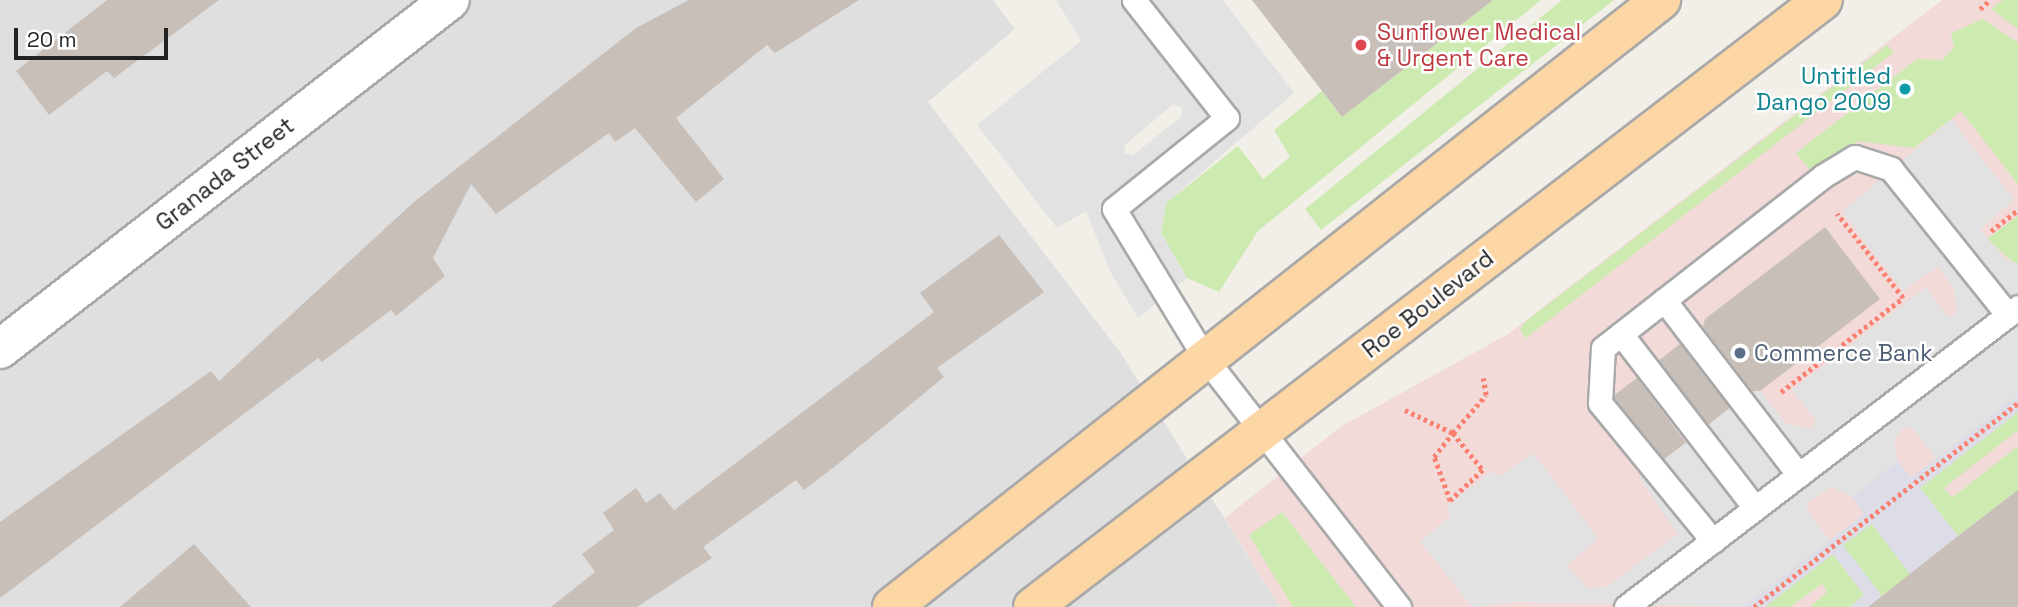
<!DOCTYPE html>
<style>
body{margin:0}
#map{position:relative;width:2018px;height:607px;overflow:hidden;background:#f2efe9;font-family:"Space Grotesk",sans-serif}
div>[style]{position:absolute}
.residential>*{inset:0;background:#e0dfdf}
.commercial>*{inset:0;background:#f2dad9}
.grass>*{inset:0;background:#cdebb0;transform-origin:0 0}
.parking>*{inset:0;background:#e2e2e2}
.plaza>*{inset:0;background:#dddde8}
.building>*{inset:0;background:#c7bfb8;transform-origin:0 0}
.path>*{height:4.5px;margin-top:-2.25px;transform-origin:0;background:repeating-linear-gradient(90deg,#fa8072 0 3.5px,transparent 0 7px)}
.roads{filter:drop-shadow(2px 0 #a9a9a9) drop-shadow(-2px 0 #a9a9a9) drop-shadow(0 2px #a9a9a9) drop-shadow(0 -2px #a9a9a9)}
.service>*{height:23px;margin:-11.5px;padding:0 11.5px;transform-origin:11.5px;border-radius:11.5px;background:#fff}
.minor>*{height:38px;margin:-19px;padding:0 19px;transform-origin:19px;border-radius:19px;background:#fff}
.primary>*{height:38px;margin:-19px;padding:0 19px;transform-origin:19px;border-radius:19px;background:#fcd6a4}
.dots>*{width:19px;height:19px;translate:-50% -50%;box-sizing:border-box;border:4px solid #fff;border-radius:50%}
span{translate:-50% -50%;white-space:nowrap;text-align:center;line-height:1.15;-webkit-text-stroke:5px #fff;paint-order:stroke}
.health-label{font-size:23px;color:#be3a42}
.left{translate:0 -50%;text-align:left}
.culture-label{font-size:23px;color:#0d838f}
.right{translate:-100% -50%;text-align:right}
.street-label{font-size:23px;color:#222}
.service-label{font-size:23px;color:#4e5e75}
.scale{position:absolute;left:14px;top:28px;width:154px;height:32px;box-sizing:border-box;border:4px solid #222;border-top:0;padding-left:9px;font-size:21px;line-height:24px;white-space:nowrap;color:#222;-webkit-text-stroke:5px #fff;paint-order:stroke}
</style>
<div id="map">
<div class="residential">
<i style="clip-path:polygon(0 0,993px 0,1015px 29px,928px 102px,1120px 352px,1280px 607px,0 607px)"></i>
</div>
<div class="commercial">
<i style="clip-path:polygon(1942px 0,2018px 0,2018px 607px,1280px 607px,1225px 518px,1340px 427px,1508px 334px)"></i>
</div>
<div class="grass">
<i style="clip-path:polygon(1493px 0,1541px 0,1258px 231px,1219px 292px,1187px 278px,1161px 233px,1166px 203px,1238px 146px,1263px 179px,1290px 157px,1274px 130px,1322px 91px,1342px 117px)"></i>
<i style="clip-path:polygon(1562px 0,1614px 0,1321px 230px,1305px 209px)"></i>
<i style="clip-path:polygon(2003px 0,2018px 0,2018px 29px,1991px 9px)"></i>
<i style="clip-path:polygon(1983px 19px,2018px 43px,2018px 184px,1961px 111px,1914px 148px,1858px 141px,1810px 170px,1796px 153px,1917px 59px,1942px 60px,1954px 48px,1951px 33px)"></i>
<i style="clip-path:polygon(1887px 45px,1894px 52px,1526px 338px,1520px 330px,1525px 322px)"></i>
<i style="clip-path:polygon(2018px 216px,2018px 263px,2015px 264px,1987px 239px)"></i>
<i style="clip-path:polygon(2018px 412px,2018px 430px,1944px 488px,1952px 498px,2018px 446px,2018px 490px,1958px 536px,1920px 488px)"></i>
<i style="clip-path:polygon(1282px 512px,1356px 607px,1293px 607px,1249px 535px)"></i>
<i style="left:1872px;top:523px;width:64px;height:37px;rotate:53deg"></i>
<i style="clip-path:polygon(1833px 554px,1864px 595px,1850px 607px,1810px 607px,1827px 592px,1822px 584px,1790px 607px,1765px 607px)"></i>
</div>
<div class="parking">
<i style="clip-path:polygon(evenodd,1056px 0,1223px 0,1294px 93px,1166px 203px,1161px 233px,1187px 278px,1138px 318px,1111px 273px,1086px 211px,1057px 228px,977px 125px,1081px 41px,1056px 0,1172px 105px,1182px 107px,1181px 117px,1133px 155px,1124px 153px,1125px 145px,1172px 105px)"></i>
<i style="clip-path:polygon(1951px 119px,2014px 200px,1980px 229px,2006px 261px,2018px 263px,2018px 395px,1936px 458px,1911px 427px,1902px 429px,1894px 441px,1898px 461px,1852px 497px,1831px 487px,1808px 502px,1807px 511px,1830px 540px,1743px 607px,1518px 602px,1472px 607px,1420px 541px,1450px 517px,1448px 505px,1491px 472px,1502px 476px,1533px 453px,1598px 538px,1567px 566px,1588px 588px,1608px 586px,1678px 534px,1639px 478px,1757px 387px,1786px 424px,1812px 429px,1816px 420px,1792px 390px,1926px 287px,1949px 318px,1957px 313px,1954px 290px,1938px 266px,1903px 291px,1842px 212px)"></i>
</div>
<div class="plaza">
<i style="clip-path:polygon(2018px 395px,2018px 412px,1920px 488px,1958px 536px,1910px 574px,1872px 524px,1843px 545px,1882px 596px,1868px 607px,1850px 607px,1864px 595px,1833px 554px,1765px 607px,1743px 607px,1864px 514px,1852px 497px,1898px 461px,1911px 478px)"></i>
</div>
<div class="building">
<i style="clip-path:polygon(107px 0,219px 0,114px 78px,107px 71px,49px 115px,16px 71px)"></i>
<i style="clip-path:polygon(689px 0,859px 0,775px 53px,767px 45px,676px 118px,724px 179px,696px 202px,635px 128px,615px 142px,609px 133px,496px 214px,471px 184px,433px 258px,445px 276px,396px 316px,391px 310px,322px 362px,318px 358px,0 598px,0 522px,211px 371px,219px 381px,414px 202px,636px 28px)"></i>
<i style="clip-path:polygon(1252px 0,1493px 0,1342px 117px)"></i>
<i style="clip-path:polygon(1825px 227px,1880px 299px,1760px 391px,1752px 391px,1703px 327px,1705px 319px)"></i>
<i style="clip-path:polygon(999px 235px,1044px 292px,937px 368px,944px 377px,838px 464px,804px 490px,796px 480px,703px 547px,712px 558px,637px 607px,551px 607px,595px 572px,582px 554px,614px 530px,603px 513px,636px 488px,646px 503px,660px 493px,674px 510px,934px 312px,920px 293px)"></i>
<i style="left:1680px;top:344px;width:81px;height:27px;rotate:52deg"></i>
<i style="left:1637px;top:378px;width:81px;height:30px;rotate:53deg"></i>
<i style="clip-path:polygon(2018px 490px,2018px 607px,1868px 607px,1958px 536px)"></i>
<i style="clip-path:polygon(194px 544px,251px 607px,120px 607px)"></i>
</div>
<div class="path">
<i style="left:1980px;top:9px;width:13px;rotate:-42deg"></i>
<i style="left:1991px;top:231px;width:34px;rotate:-38deg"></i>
<i style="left:1781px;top:392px;width:154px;rotate:-37.6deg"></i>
<i style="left:1903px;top:298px;width:107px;rotate:-128.2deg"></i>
<i style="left:1405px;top:410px;width:53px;rotate:25.6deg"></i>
<i style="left:1453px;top:433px;width:48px;rotate:51deg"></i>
<i style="left:1483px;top:470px;width:45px;rotate:136.8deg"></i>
<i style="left:1450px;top:501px;width:47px;rotate:-110deg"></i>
<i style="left:1434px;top:457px;width:31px;rotate:-52deg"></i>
<i style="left:1453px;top:433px;width:50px;rotate:-49deg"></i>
<i style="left:1486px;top:395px;width:17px;rotate:-100deg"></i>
<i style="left:1754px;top:607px;width:334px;rotate:-37.7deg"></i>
</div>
<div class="roads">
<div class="service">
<i style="left:1134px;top:0;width:150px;rotate:51.8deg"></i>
<i style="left:1227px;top:118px;width:145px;rotate:141.2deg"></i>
<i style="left:1114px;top:209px;width:175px;rotate:58.6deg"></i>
<i style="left:1205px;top:358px;width:316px;rotate:52.1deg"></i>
<i style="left:1664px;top:300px;width:221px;rotate:52.4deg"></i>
<i style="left:1621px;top:334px;width:220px;rotate:52.4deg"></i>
<i style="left:1713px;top:541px;width:178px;rotate:-129.3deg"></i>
<i style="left:1600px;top:403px;width:55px;rotate:-86.9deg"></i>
<i style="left:1603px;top:348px;width:279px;rotate:-38deg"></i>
<i style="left:1823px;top:176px;width:37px;rotate:-31deg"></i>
<i style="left:1855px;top:157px;width:38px;rotate:18deg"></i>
<i style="left:1891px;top:169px;width:187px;rotate:51.3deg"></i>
<i style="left:1626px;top:607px;width:494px;rotate:-37.4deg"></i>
</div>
<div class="minor">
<i style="left:0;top:349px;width:569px;rotate:-37.8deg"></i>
</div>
<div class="primary">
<i style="left:892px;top:607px;width:980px;rotate:-38.29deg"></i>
<i style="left:1033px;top:607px;width:996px;rotate:-37.54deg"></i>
</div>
</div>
<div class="dots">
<i style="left:1361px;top:45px;background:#e0444e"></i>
<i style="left:1905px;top:89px;background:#0f9aa8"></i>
<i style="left:1740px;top:353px;background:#5c6f8a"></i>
</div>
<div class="health-label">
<span class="left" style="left:1377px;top:45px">Sunflower Medical<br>&amp; Urgent Care</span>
</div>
<div class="culture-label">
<span class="right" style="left:1891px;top:89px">Untitled<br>Dango 2009</span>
</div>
<div class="street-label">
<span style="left:225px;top:174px;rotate:-38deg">Granada Street</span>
<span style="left:1428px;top:304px;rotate:-38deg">Roe Boulevard</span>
</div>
<div class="service-label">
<span class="left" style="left:1754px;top:353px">Commerce Bank</span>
</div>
<div class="scale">20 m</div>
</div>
